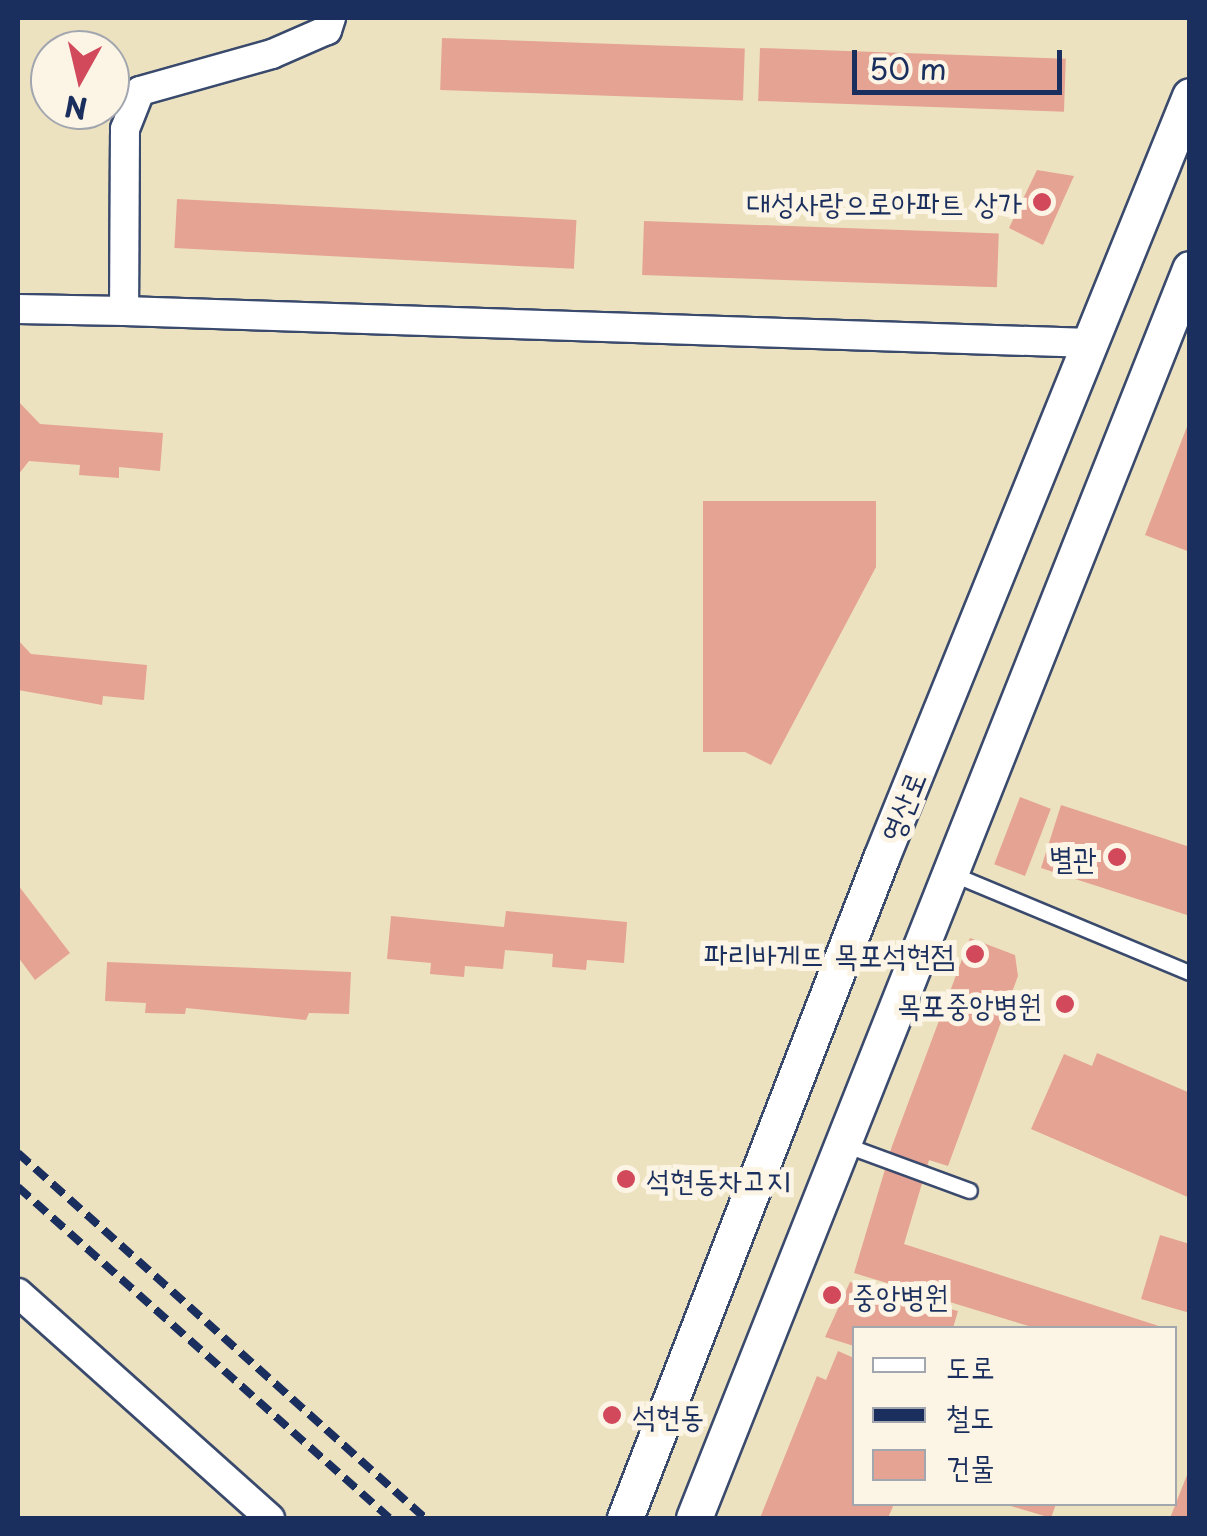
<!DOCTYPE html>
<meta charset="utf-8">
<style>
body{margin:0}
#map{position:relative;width:1207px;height:1536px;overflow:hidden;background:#ede2c0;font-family:"Playpen Sans","Poor Story",sans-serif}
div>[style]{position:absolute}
.building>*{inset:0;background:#e5a393;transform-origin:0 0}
.roads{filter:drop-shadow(2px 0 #3a4a6d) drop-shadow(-2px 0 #3a4a6d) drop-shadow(0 2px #3a4a6d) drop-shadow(0 -2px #3a4a6d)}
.service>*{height:14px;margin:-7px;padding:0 7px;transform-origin:7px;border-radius:7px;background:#fff}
.minor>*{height:28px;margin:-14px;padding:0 14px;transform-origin:14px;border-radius:14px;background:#fff}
.tertiary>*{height:35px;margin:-17.5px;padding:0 17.5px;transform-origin:17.5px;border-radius:17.5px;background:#fff}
.rail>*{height:8px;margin-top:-4px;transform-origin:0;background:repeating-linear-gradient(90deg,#1b2f5e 0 15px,transparent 0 23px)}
.dots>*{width:28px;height:28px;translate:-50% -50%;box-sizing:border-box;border:5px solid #fcf5e5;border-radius:50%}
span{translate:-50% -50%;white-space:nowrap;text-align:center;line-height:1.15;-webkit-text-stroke:10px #fcf5e5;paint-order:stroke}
.poi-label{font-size:30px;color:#1b2f5e}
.right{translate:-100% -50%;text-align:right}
.left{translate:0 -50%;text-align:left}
.street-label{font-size:30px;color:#1b2f5e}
.frame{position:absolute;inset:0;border:20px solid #1b2f5e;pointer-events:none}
.legend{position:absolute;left:852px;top:1326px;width:325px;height:180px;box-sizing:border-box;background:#fcf5e5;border:2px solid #a2a6af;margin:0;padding:12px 18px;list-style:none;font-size:30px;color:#1b2f5e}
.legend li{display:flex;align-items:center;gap:20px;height:50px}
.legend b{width:50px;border:2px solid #a2a6af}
.north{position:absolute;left:30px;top:30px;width:100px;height:100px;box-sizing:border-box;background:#fcf5e5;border:2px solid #a2a6af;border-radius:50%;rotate:188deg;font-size:28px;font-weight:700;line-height:40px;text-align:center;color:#1b2f5e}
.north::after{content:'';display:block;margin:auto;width:35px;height:45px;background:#d1495b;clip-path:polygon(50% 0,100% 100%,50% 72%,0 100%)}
.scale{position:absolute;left:852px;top:50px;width:210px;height:45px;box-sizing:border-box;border:5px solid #1b2f5e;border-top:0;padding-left:12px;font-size:30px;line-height:35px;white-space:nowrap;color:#1b2f5e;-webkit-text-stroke:8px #fcf5e5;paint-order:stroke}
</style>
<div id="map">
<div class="building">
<i style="left:442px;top:38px;width:303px;height:52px;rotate:2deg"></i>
<i style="left:760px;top:48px;width:306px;height:53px;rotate:2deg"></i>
<i style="clip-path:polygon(1037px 170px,1074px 176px,1043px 245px,1009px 228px)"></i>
<i style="left:177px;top:199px;width:400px;height:49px;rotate:3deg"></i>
<i style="left:644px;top:221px;width:355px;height:54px;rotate:2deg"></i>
<i style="clip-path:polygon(18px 401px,40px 424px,163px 433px,160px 471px,119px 467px,119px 478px,79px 475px,80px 465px,29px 461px,18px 475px)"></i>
<i style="clip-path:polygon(1190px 419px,1190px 552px,1145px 535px)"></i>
<i style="clip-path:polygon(703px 501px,876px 501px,876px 567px,771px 765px,745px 752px,703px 752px)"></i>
<i style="clip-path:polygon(18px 640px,31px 654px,147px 665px,144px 700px,103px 696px,102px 705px,18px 690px)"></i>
<i style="left:1020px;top:797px;width:33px;height:72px;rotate:21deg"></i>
<i style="clip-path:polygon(1061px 805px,1190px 847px,1190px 916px,1041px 868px)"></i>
<i style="clip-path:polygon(18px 885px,70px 953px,35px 980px,18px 957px)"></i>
<i style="clip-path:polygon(506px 911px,627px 922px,624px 963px,587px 960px,586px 970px,552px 967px,553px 954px,505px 950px,503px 969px,465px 966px,464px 977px,430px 974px,431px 963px,387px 959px,391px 916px,504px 927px)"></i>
<i style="clip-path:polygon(970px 938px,1015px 955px,1018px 976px,948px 1166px,929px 1160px,904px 1244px,1165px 1328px,1035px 1328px,854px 1273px,892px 1146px)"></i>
<i style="clip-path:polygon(107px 962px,351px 972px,349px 1014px,309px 1013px,306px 1020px,186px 1008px,185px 1014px,145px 1013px,146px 1003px,105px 1001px)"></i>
<i style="clip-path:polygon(1097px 1053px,1190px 1093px,1190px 1198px,1031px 1129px,1064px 1054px,1092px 1066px)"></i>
<i style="clip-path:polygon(1160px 1235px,1190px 1244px,1190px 1313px,1141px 1299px)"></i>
<i style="clip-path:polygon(850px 1282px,958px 1311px,953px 1328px,854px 1328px,854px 1346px,825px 1337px)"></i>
<i style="clip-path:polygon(838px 1351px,854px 1358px,854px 1504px,894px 1504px,888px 1518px,760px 1518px,817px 1376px,826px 1380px)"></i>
<i style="clip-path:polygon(1189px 1470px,1190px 1518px,1170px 1518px)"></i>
<i style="clip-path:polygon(1004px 1504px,1056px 1504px,1051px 1518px)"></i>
</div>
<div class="roads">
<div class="service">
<i style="left:952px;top:874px;width:258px;rotate:22.6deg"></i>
<i style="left:845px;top:1145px;width:133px;rotate:20.2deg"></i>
</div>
<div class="minor">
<i style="left:331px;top:18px;width:13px;rotate:108deg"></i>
<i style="left:327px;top:30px;width:60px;rotate:156.4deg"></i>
<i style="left:272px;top:54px;width:137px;rotate:164.3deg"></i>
<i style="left:140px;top:91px;width:41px;rotate:111.5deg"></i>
<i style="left:125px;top:129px;width:182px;rotate:90.3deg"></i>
<i style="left:124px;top:311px;width:967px;rotate:1.9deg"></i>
<i style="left:18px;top:309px;width:106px;rotate:1.1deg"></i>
<i style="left:18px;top:1293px;width:338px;rotate:41.8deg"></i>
</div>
<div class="tertiary">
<i style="left:625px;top:1518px;width:708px;rotate:-68.8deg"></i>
<i style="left:881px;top:858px;width:822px;rotate:-67.93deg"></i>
<i style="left:694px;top:1518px;width:1344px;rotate:-68.34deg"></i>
</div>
</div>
<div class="rail">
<i style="left:18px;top:1153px;width:547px;rotate:41.89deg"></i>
<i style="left:18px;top:1187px;width:497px;rotate:41.7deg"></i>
</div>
<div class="dots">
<i style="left:1042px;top:202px;background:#d1495b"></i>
<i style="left:1117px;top:857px;background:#d1495b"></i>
<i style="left:975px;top:954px;background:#d1495b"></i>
<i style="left:1065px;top:1004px;background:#d1495b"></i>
<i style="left:626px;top:1179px;background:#d1495b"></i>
<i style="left:832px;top:1295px;background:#d1495b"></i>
<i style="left:612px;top:1415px;background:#d1495b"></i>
</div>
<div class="poi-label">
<span class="right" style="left:1022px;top:202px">대성사랑으로아파트 상가</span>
<span class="right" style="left:1097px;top:857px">별관</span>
<span class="right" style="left:955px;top:954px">파리바게뜨 목포석현점</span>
<span class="right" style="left:1042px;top:1004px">목포중앙병원</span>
<span class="left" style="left:646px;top:1179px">석현동차고지</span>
<span class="left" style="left:852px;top:1295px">중앙병원</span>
<span class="left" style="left:632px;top:1415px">석현동</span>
</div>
<div class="street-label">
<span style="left:902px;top:806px;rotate:-68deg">영산로</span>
</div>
<div class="frame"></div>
<ul class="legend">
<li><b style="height:12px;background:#fff"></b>도로</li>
<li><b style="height:12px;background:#1b2f5e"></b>철도</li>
<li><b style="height:28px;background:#e5a393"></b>건물</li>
</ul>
<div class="north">N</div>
<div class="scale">50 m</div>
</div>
